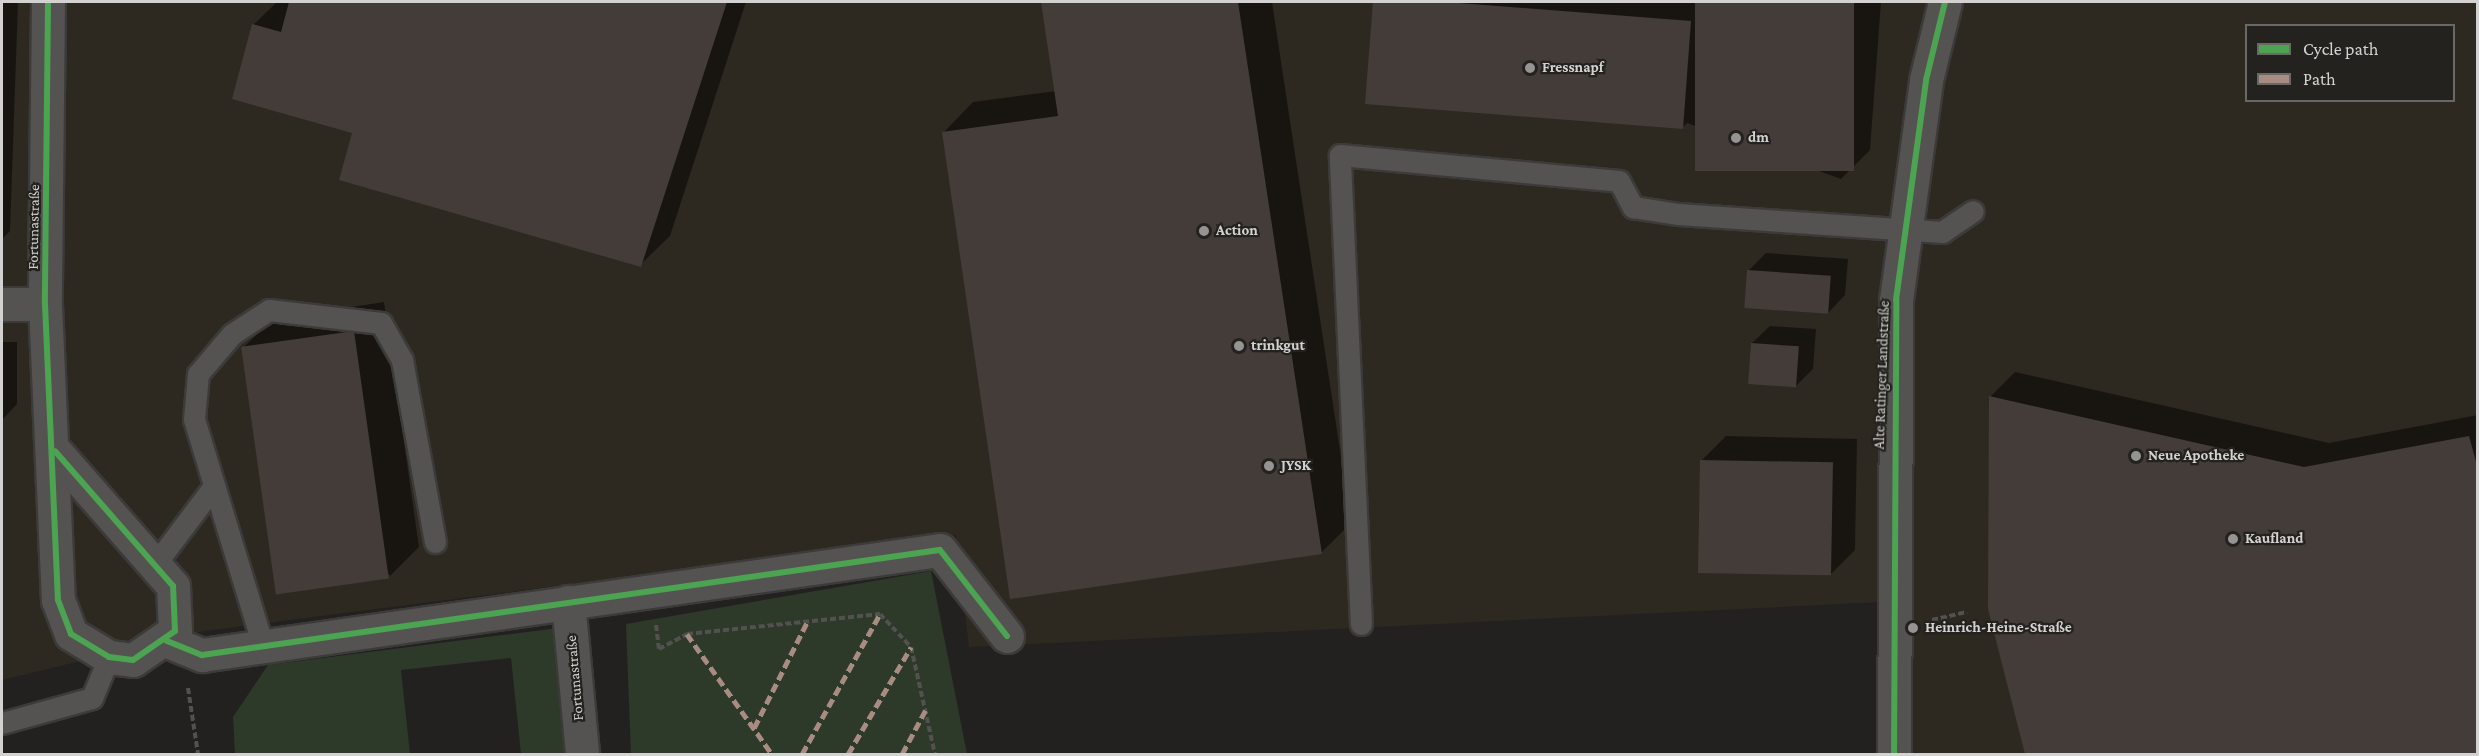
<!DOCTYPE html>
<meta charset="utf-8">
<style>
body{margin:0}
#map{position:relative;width:2479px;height:756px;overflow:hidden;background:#23211f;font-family:"Crimson Pro",serif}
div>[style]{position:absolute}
.built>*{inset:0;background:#2d2921}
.green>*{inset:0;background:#2d3929}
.shadow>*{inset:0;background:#0007}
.building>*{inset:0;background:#443c38;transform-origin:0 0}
.path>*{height:4px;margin-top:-2px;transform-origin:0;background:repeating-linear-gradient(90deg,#52514f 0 6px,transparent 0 9px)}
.roads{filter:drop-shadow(2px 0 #3c3b39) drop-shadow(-2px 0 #3c3b39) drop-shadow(0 2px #3c3b39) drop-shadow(0 -2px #3c3b39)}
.service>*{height:21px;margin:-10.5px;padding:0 10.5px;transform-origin:10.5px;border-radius:10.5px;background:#545351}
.minor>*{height:33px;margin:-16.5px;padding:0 16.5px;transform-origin:16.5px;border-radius:16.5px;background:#545351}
.quiet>*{height:4.5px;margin-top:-2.25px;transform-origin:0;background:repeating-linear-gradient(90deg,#a88b81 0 9px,transparent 0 13.5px)}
.cycleway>*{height:6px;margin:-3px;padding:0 3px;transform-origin:3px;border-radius:3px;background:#4ca352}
.dots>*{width:16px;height:16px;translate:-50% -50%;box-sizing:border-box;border:3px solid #24221e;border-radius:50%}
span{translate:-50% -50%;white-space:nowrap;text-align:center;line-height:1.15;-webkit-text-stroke:4.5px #24221e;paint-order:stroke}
.poi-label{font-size:15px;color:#d4d2d0;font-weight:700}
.left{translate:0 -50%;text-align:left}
.street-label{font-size:15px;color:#d4d2d0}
.frame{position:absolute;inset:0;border:3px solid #d4d2d0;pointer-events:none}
.legend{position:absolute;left:2245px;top:24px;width:210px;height:78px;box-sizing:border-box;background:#24221e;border:2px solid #6a6865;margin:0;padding:8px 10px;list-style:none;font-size:18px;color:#d4d2d0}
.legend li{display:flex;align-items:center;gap:12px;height:30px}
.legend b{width:30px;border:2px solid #6a6865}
</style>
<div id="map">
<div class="built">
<i style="clip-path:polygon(evenodd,2px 2px,2477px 2px,2477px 754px,1906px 754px,1900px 601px,969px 647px,956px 535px,204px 631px,2px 680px,2px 2px,2246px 26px,2454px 26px,2454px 100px,2246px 100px,2246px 26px)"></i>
</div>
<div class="green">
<i style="clip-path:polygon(931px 571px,967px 754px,631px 754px,626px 624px)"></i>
<i style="clip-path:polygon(558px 628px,573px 754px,521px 754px,511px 658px,401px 670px,410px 754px,235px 754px,233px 717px,268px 665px)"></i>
</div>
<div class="shadow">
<i style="clip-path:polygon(2px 2px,18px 2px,10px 231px,2px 239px)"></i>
<i style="clip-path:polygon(277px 2px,746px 2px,670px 236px,640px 265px,354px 132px,233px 98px,254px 24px)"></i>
<i style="clip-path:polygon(1043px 2px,1272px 2px,1351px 523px,1321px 553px,944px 132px,973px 102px,1056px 91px)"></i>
<i style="clip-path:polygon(1375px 2px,1881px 2px,1870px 150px,1841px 179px,1687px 123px,1682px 128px,1367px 103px)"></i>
<i style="clip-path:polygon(1766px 253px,1848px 259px,1845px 295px,1828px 313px,1748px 271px)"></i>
<i style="clip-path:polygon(384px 302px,419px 547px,390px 576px,243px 348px,272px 319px)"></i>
<i style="clip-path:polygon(1770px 326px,1816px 329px,1813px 369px,1796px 386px,1752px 343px)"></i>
<i style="clip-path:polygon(2px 342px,17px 342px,17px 404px,2px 420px)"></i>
<i style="clip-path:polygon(2015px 372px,2329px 443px,2478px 415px,2478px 754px,2026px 754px,1989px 609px,1991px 396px)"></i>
<i style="clip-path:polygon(1726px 436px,1857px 439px,1855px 550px,1831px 574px,1702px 460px)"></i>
</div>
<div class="building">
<i style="clip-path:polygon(289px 2px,727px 2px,641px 267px,339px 180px,352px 133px,232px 99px,252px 24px,281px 32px)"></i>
<i style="clip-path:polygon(1041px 2px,1238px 2px,1322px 554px,1010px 599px,942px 132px,1058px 116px)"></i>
<i style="clip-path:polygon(1373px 2px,1446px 2px,1691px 21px,1683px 129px,1365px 104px)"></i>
<i style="left:1695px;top:2px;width:159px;height:169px"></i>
<i style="left:1747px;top:270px;width:84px;height:38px;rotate:4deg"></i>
<i style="left:354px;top:331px;width:250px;height:114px;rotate:82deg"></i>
<i style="left:1751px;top:343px;width:48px;height:41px;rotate:4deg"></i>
<i style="clip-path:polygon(1989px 396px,2304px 467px,2469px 436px,2478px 469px,2478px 754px,2025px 754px,1988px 609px)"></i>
<i style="left:1700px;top:460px;width:133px;height:113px;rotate:1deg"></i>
</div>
<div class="path">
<i style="left:1932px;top:620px;width:36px;rotate:-13deg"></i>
<i style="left:656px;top:625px;width:24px;rotate:83deg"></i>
<i style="left:659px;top:649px;width:32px;rotate:-28deg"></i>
<i style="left:687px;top:634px;width:194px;rotate:-5.9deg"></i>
<i style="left:880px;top:614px;width:45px;rotate:46.8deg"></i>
<i style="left:911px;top:647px;width:110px;rotate:77.4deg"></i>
<i style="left:188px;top:688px;width:67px;rotate:81.4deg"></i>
</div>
<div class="roads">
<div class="service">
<i style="left:156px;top:563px;width:96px;rotate:-53deg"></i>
<i style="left:1361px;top:624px;width:469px;rotate:-92.6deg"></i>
<i style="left:1340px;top:155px;width:280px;rotate:5.3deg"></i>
<i style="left:1619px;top:181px;width:30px;rotate:62deg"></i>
<i style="left:1633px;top:207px;width:46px;rotate:8.8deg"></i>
<i style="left:1678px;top:214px;width:265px;rotate:3.9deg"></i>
<i style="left:1942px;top:232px;width:37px;rotate:-34deg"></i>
<i style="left:263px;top:646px;width:237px;rotate:-106.9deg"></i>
<i style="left:194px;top:419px;width:45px;rotate:-84.9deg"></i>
<i style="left:198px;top:374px;width:52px;rotate:-49.6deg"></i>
<i style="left:232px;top:334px;width:44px;rotate:-33deg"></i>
<i style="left:269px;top:310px;width:113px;rotate:6.6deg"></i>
<i style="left:381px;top:323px;width:43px;rotate:60.4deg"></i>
<i style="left:402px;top:360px;width:185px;rotate:79.7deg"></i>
<i style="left:2px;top:723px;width:93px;rotate:-15.5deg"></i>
<i style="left:92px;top:698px;width:44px;rotate:-67.5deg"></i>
</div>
<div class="minor">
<i style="left:48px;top:2px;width:302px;rotate:90.6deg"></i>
<i style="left:45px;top:304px;width:296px;rotate:87.5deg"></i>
<i style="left:58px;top:600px;width:36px;rotate:69deg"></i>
<i style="left:71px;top:634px;width:44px;rotate:31.2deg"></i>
<i style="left:109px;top:657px;width:24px;rotate:7deg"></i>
<i style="left:133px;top:660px;width:51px;rotate:-34.6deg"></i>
<i style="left:175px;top:631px;width:45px;rotate:-92.5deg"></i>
<i style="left:173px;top:586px;width:179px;rotate:-131.2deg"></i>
<i style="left:2px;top:304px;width:43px"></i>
<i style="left:568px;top:602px;width:153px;rotate:84.7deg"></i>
<i style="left:167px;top:641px;width:38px;rotate:22deg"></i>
<i style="left:202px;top:655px;width:745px;rotate:-8.1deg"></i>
<i style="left:940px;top:550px;width:109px;rotate:52.1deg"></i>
<i style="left:1894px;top:754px;width:454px;rotate:-89.7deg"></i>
<i style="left:1896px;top:300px;width:222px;rotate:-82.2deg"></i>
<i style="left:1926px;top:80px;width:80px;rotate:-76.3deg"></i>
</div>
</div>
<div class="quiet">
<i style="left:687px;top:634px;width:147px;rotate:54.7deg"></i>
<i style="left:754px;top:728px;width:121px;rotate:-63.4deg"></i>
<i style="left:802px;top:754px;width:160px;rotate:-60.9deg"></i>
<i style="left:848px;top:754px;width:124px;rotate:-59.5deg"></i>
<i style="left:902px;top:754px;width:51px;rotate:-61.9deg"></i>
</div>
<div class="cycleway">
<i style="left:48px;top:2px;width:302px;rotate:90.6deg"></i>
<i style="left:45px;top:304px;width:296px;rotate:87.5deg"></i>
<i style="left:58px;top:600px;width:36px;rotate:69deg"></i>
<i style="left:71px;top:634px;width:44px;rotate:31.2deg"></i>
<i style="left:109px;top:657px;width:24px;rotate:7deg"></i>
<i style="left:133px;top:660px;width:51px;rotate:-34.6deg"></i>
<i style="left:175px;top:631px;width:45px;rotate:-92.5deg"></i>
<i style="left:173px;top:586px;width:179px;rotate:-131.2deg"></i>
<i style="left:167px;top:641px;width:38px;rotate:22deg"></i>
<i style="left:202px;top:655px;width:745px;rotate:-8.1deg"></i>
<i style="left:940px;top:550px;width:109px;rotate:52.1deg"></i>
<i style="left:1894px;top:754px;width:454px;rotate:-89.7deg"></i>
<i style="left:1896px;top:300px;width:222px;rotate:-82.2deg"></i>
<i style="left:1926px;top:80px;width:80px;rotate:-76.3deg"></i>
</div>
<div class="dots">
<i style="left:1530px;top:68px;background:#969492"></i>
<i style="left:1736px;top:138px;background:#969492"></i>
<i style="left:1204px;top:231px;background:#969492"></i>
<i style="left:1239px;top:346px;background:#969492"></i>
<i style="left:2136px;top:456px;background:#969492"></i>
<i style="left:1269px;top:466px;background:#969492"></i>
<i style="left:2233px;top:539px;background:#969492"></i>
<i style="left:1913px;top:628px;background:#969492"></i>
</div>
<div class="poi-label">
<span class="left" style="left:1542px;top:68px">Fressnapf</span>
<span class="left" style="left:1748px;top:138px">dm</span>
<span class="left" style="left:1216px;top:231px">Action</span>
<span class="left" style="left:1251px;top:346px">trinkgut</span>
<span class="left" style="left:2148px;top:456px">Neue Apotheke</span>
<span class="left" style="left:1281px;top:466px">JYSK</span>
<span class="left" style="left:2245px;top:539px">Kaufland</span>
<span class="left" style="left:1925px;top:628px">Heinrich-Heine-Straße</span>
</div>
<div class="street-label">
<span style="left:34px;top:227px;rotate:-89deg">Fortunastraße</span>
<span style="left:1882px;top:375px;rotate:-88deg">Alte Ratinger Landstraße</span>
<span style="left:575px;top:678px;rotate:-95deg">Fortunastraße</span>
</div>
<div class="frame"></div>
<ul class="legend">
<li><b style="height:8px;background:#4ca352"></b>Cycle path</li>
<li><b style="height:8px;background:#a88b81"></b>Path</li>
</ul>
</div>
